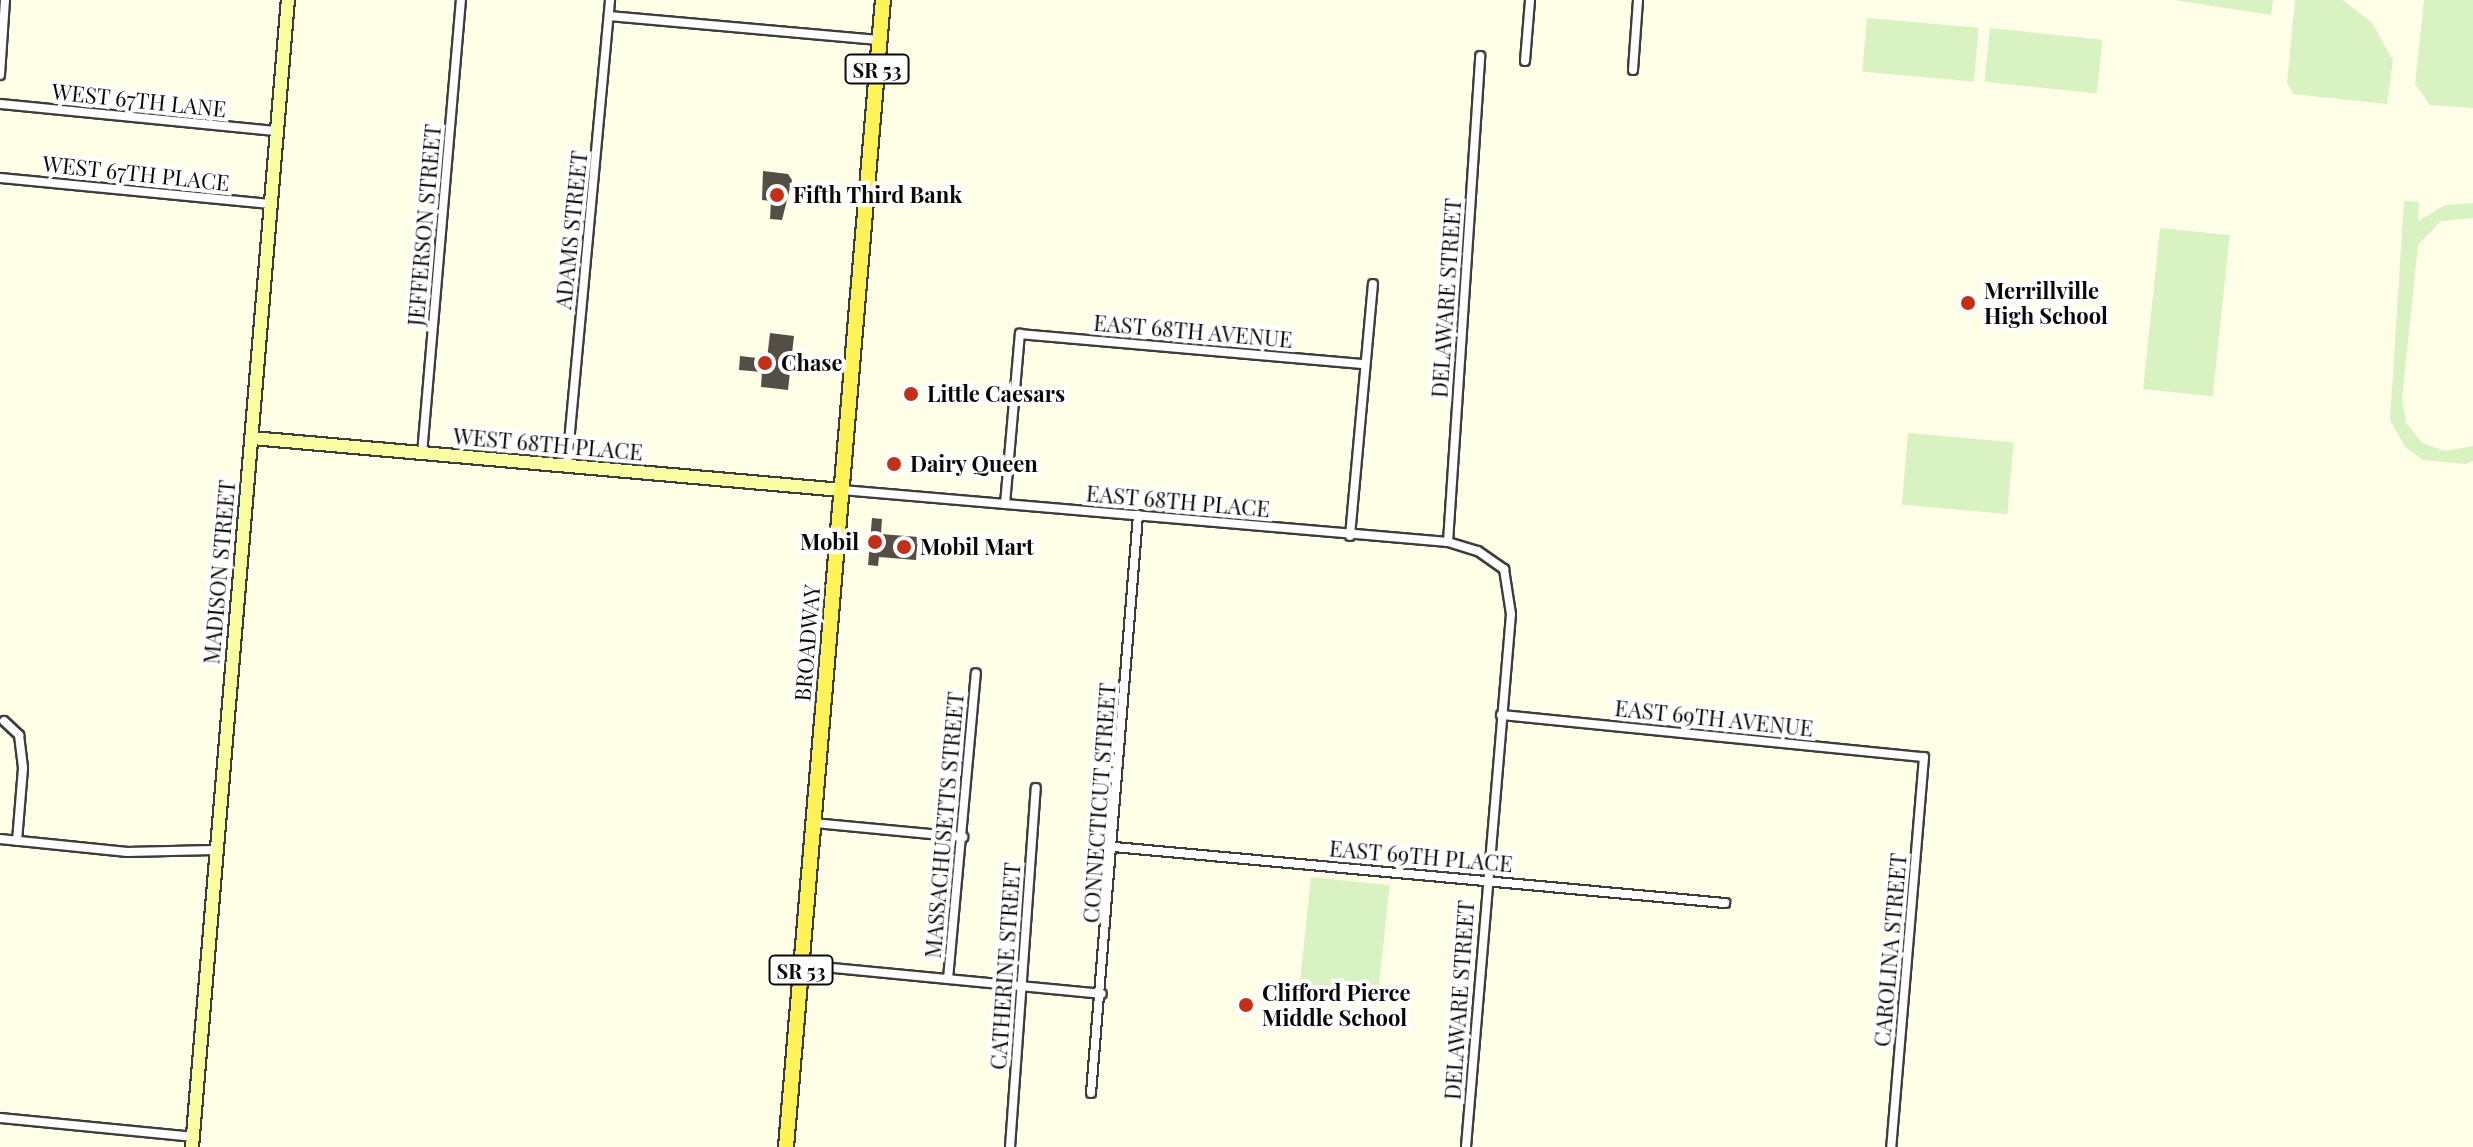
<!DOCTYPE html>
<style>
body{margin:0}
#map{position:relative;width:2473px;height:1147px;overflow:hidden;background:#fffee7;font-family:"Playfair Display",serif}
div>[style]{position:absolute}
.pitch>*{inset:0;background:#d9f2c2;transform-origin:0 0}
.building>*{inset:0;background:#534e46}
.roads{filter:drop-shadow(2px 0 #3d3d3d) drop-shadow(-2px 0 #3d3d3d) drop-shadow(0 2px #3d3d3d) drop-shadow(0 -2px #3d3d3d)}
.street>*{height:8px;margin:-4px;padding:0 4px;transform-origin:4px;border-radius:4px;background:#fff}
.secondary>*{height:12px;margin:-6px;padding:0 6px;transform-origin:6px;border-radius:6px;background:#f9ffa2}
.primary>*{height:14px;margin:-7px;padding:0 7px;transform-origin:7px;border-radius:7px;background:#fff357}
.dots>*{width:22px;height:22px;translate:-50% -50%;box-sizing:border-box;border:4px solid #fff;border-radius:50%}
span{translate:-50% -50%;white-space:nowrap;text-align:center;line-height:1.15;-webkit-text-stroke:8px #fff;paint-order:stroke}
.shield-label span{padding:2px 6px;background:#fff;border:2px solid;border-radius:6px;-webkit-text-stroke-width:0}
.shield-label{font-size:20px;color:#0a0a0a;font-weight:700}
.street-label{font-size:22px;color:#0a0a0a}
.poi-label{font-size:22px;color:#0a0a0a;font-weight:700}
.left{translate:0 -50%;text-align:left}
.right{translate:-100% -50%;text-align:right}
</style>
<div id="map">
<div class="pitch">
<i style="clip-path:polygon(2174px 0,2273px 0,2271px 15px)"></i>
<i style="clip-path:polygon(2295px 0,2343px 0,2372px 23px,2393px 60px,2387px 104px,2293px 94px,2287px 83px)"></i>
<i style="clip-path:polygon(2424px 0,2473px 0,2473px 108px,2430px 105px,2415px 84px)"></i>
<i style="left:1867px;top:18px;width:112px;height:54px;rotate:5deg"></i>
<i style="left:1990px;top:28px;width:113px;height:54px;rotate:6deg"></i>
<i style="clip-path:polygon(2404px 201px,2419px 202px,2418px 221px,2445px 205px,2473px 203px,2473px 218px,2441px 221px,2418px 245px,2402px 399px,2406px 423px,2422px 443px,2445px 451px,2473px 446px,2473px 461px,2465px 464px,2423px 460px,2405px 447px,2390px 420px)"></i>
<i style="left:2160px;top:228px;width:70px;height:162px;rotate:6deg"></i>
<i style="left:1908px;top:433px;width:106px;height:72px;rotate:5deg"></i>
<i style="left:1311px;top:877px;width:79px;height:115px;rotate:6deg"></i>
</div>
<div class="building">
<i style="clip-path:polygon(763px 171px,788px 174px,792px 180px,782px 220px,770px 219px,771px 201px,762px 200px)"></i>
<i style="clip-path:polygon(770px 333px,794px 336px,788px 390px,761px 387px,762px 372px,739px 370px,740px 356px,767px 359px)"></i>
<i style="clip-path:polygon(872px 518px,882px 519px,881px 534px,918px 537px,916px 560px,879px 557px,878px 566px,868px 565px)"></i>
</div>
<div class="roads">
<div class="street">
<i style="left:610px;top:16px;width:271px;rotate:5.1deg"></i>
<i style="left:1525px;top:61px;width:61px;rotate:-85.3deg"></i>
<i style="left:1633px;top:70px;width:70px;rotate:-85.9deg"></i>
<i style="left:0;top:75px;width:75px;rotate:-86.2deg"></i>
<i style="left:0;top:104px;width:275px;rotate:5.6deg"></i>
<i style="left:0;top:178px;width:270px;rotate:5.5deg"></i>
<i style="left:422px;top:454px;width:456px;rotate:-85.1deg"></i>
<i style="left:567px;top:464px;width:466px;rotate:-84.7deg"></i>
<i style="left:842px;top:490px;width:608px;rotate:4.9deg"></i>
<i style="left:1448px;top:542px;width:31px;rotate:17deg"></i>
<i style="left:1478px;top:551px;width:32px;rotate:35deg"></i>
<i style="left:1504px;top:569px;width:46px;rotate:81.2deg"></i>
<i style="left:1511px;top:614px;width:535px;rotate:94.83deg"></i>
<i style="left:1005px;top:504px;width:171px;rotate:-85deg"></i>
<i style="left:1020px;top:334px;width:345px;rotate:5deg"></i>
<i style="left:1350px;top:536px;width:253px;rotate:-84.8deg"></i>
<i style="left:1448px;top:542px;width:487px;rotate:-86.2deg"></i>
<i style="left:1501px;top:715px;width:425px;rotate:5.7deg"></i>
<i style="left:1924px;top:757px;width:391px;rotate:94.8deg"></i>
<i style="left:4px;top:721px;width:21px;rotate:43deg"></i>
<i style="left:19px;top:735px;width:33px;rotate:83deg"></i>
<i style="left:23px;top:768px;width:73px;rotate:94.7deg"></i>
<i style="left:814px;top:823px;width:150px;rotate:5.4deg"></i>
<i style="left:0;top:839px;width:128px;rotate:5.8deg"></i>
<i style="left:127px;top:852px;width:87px;rotate:-1.3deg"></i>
<i style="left:1114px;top:847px;width:614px;rotate:5.24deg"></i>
<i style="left:802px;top:965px;width:301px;rotate:5.5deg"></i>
<i style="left:948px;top:979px;width:307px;rotate:-84.8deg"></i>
<i style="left:1091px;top:1093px;width:580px;rotate:-85.35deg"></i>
<i style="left:0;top:1118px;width:194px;rotate:5.6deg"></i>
<i style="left:1010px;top:1147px;width:360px;rotate:-85.9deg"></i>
</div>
<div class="secondary">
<i style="left:252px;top:438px;width:592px;rotate:5.04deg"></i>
<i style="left:192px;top:1147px;width:1151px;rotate:-85.22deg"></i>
</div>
<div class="primary">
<i style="left:786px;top:1147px;width:1151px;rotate:-85.17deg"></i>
</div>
</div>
<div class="dots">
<i style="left:777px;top:195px;background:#c2301a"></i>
<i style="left:1968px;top:303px;background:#c2301a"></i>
<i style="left:765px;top:363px;background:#c2301a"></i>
<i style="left:911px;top:394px;background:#c2301a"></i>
<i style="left:894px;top:464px;background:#c2301a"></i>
<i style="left:875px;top:542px;background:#c2301a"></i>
<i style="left:904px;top:547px;background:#c2301a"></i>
<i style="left:1246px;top:1005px;background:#c2301a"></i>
</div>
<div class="shield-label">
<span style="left:877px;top:69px">SR 53</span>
<span style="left:801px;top:970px">SR 53</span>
</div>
<div class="street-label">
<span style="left:139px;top:100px;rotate:6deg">WEST 67TH LANE</span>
<span style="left:136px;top:173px;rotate:6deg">WEST 67TH PLACE</span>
<span style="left:424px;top:225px;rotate:-85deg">JEFFERSON STREET</span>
<span style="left:571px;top:230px;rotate:-84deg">ADAMS STREET</span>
<span style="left:1446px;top:298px;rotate:-86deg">DELAWARE STREET</span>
<span style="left:1193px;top:331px;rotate:5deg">EAST 68TH AVENUE</span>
<span style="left:548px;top:444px;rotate:5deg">WEST 68TH PLACE</span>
<span style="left:1178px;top:501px;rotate:5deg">EAST 68TH PLACE</span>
<span style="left:219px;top:572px;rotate:-85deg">MADISON STREET</span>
<span style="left:807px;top:643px;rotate:-85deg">BROADWAY</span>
<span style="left:1714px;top:718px;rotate:6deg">EAST 69TH AVENUE</span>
<span style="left:1099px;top:803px;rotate:-86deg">CONNECTICUT STREET</span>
<span style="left:944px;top:825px;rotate:-85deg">MASSACHUSETTS STREET</span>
<span style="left:1421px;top:856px;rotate:5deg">EAST 69TH PLACE</span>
<span style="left:1890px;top:950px;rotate:-85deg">CAROLINA STREET</span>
<span style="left:1005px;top:966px;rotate:-86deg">CATHERINE STREET</span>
<span style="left:1459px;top:1000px;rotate:-86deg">DELAWARE STREET</span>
</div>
<div class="poi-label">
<span class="left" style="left:793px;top:195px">Fifth Third Bank</span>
<span class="left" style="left:1984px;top:303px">Merrillville<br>High School</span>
<span class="left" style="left:781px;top:363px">Chase</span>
<span class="left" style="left:927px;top:394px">Little Caesars</span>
<span class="left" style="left:910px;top:464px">Dairy Queen</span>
<span class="right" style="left:859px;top:542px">Mobil</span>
<span class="left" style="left:920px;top:547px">Mobil Mart</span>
<span class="left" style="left:1262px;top:1005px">Clifford Pierce<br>Middle School</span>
</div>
</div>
